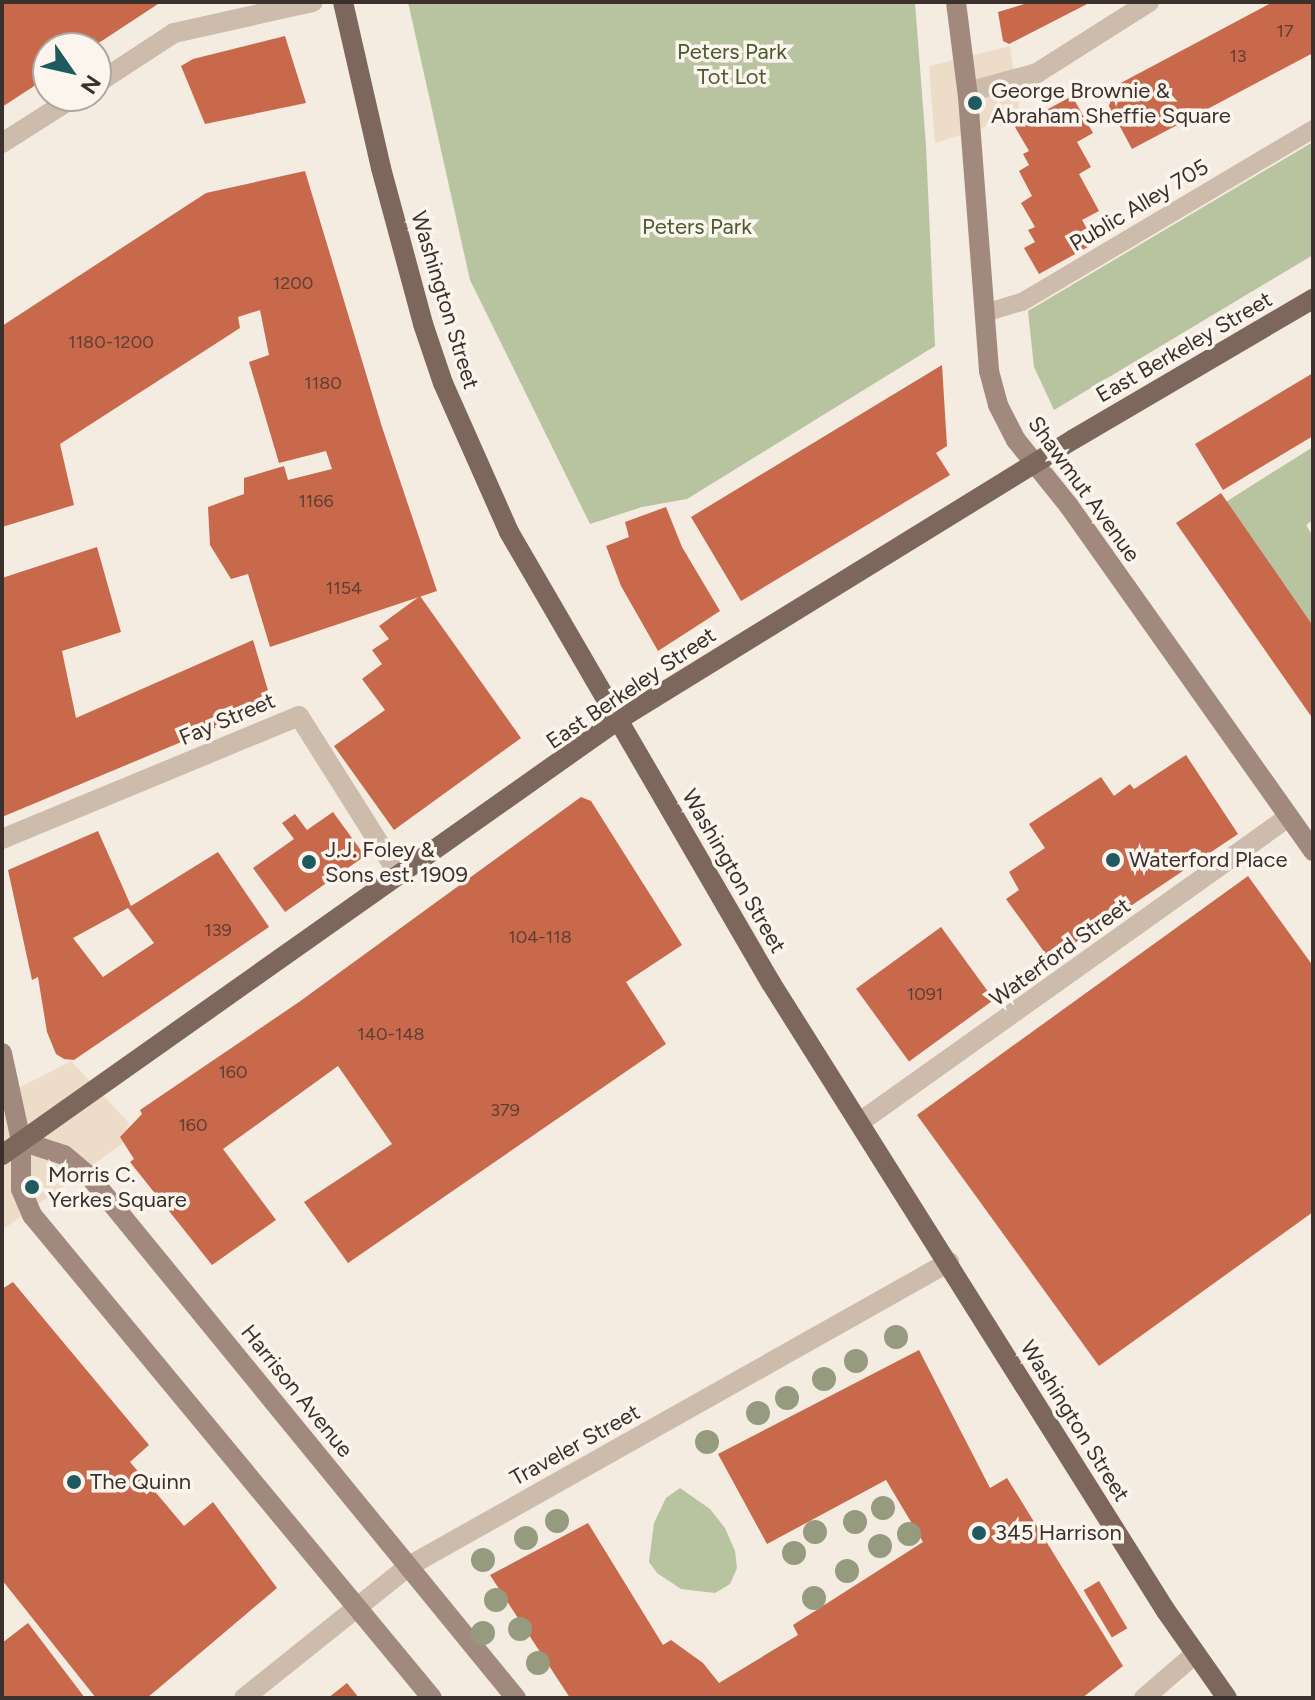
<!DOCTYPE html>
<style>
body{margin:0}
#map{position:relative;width:1315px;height:1700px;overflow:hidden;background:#f4ebe1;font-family:Figtree,sans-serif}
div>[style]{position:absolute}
.green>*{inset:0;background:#b8c4a0}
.plaza>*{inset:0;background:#ecdcc8}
.building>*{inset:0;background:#c8694b;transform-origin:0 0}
.service>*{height:18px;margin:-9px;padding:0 9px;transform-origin:9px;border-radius:9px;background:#cdbbac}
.minor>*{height:20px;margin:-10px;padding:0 10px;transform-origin:10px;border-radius:10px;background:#cdbbac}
.secondary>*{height:20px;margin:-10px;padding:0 10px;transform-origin:10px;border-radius:10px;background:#a18a7d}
.primary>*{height:20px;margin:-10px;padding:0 10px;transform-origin:10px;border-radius:10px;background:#7d675c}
.trees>*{width:24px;height:24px;margin:-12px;border-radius:50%;background:#969b7f}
.dots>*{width:22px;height:22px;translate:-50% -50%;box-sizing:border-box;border:4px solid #fbf5ee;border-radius:50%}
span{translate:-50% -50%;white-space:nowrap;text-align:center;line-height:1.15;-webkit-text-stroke:7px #fbf5ee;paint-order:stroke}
.number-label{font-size:18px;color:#5e3e33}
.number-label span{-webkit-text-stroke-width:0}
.park-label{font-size:22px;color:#4a5a2e}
.poi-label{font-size:22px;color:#3b302b}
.left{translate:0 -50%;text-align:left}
.street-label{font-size:22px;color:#3b302b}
.frame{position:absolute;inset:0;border:4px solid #3b302b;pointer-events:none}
.north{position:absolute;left:32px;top:32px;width:80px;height:80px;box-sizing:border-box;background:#fbf5ee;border:2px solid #aea6a0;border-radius:50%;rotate:124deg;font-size:22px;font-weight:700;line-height:32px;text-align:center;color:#3b302b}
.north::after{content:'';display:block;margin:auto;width:28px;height:36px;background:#1f5a5e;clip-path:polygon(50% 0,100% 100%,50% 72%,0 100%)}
</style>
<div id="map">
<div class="green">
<i style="clip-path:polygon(408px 2px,915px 2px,926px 146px,935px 346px,687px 499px,642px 507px,590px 524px,470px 280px)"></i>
<i style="clip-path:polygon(1313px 142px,1313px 255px,1054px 410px,1034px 367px,1028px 311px)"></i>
<i style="clip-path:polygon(1313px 447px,1313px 520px,1306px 525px,1313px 536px,1313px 637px,1221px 505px)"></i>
<i style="clip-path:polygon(680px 1488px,710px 1509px,725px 1528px,735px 1551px,737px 1568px,730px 1584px,715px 1593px,681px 1589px,657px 1573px,649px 1562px,654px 1523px,666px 1498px)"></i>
</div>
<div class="plaza">
<i style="clip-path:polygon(1010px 46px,1020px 116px,935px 143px,929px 66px)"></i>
<i style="clip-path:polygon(71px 1061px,129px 1123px,122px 1144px,2px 1230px,2px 1097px)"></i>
</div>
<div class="building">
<i style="clip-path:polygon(2px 2px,161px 2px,91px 48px,48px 48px,48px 77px,2px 107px)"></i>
<i style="clip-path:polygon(1031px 2px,1091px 2px,1009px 44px,1003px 41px,998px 12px)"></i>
<i style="clip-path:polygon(1273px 2px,1313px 2px,1313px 53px,1132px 149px,1102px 93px)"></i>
<i style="clip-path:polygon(285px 36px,306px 103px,205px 124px,181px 66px,193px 59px)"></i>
<i style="clip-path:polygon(1072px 96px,1093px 133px,1077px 142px,1091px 167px,1079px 174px,1099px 211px,1082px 220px,1095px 243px,1039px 274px,1024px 248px,1035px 242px,1028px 230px,1035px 227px,1021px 203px,1032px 196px,1019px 171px,1029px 165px,1023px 154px,1029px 151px,1015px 127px)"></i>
<i style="clip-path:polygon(305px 171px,382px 427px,437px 591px,270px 647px,248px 574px,231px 579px,210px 545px,208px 507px,244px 494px,244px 478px,284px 466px,288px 480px,332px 469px,326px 451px,279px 463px,249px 362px,269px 355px,260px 310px,238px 317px,240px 328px,60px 444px,74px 505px,2px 527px,2px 326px,206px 193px)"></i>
<i style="clip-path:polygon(942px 365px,947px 446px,936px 453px,950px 475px,741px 601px,691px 517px)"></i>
<i style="clip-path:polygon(1313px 373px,1313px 436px,1223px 490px,1195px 444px)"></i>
<i style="clip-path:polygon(1221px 493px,1313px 626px,1313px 719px,1176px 523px)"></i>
<i style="clip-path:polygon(666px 507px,682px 547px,720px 611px,658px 651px,621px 586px,606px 546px,629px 537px,625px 522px)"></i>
<i style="clip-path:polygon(97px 547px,121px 632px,62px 651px,76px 718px,253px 640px,272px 704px,2px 817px,2px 578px)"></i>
<i style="clip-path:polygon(420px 596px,521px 738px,394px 830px,334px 746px,385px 710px,362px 679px,382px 664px,372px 650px,389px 639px,379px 626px)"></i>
<i style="clip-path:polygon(1186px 755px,1238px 834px,1050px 960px,1006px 899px,1019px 890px,1009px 872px,1045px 848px,1029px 824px,1101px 777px,1114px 796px,1130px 784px,1134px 789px)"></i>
<i style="clip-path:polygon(581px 797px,591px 801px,682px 945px,626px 982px,666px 1044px,348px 1263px,304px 1202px,392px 1144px,338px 1066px,223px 1149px,276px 1220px,212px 1265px,130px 1162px,134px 1159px,120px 1137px,142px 1114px,140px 1110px,299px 1002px)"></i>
<i style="clip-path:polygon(333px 812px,365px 856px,285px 912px,253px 868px,294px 839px,282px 823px,295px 814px,307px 830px)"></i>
<i style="clip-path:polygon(evenodd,98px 831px,131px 906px,218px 852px,269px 927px,74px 1060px,64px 1059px,56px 1054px,47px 1032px,38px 977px,32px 980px,8px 870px,98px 831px,128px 908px,154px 943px,103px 977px,73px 938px,128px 908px)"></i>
<i style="clip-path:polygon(1248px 876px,1313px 966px,1313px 1212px,1099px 1366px,917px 1115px)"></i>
<i style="left:941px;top:927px;width:90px;height:105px;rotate:54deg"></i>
<i style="clip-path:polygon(13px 1282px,149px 1445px,130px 1462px,184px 1526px,213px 1502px,277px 1588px,147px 1698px,96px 1698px,2px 1580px,2px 1289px)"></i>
<i style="clip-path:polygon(919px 1350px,990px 1488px,1007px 1478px,1123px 1666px,1082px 1698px,570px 1698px,490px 1575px,588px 1523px,663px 1645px,671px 1640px,703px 1663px,719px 1683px,798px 1635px,793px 1625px,923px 1542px,886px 1480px,767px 1544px,718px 1454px)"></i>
<i style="left:1099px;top:1581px;width:55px;height:18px;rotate:59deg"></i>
<i style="clip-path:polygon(28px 1623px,85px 1698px,2px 1698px,2px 1643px)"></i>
<i style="clip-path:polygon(347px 1683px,359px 1698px,328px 1698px)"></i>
</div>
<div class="service">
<i style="left:985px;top:313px;width:39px;rotate:-17deg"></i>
<i style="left:1022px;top:302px;width:339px;rotate:-30.7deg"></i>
</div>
<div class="minor">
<i style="left:96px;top:84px;width:93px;rotate:-33.2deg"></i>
<i style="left:174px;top:33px;width:142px;rotate:-12.6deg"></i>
<i style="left:968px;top:92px;width:72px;rotate:-15.4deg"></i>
<i style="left:1037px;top:73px;width:133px;rotate:-32.4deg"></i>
<i style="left:2px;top:143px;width:88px;rotate:-32.4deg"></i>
<i style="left:2px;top:839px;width:321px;rotate:-22.5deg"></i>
<i style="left:299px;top:716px;width:186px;rotate:57.8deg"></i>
<i style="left:860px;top:1122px;width:524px;rotate:-35.45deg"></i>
<i style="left:244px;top:1698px;width:211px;rotate:-38.7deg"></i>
<i style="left:409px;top:1566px;width:620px;rotate:-29.38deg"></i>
<i style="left:1144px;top:1698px;width:67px;rotate:-40.8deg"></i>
</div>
<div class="secondary">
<i style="left:956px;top:2px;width:96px;rotate:82.8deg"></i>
<i style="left:968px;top:97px;width:275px;rotate:85.6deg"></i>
<i style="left:989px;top:371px;width:35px;rotate:75deg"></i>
<i style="left:998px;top:405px;width:39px;rotate:63deg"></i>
<i style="left:1016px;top:440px;width:85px;rotate:51.2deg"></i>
<i style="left:1069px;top:506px;width:423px;rotate:54.7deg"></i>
<i style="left:2px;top:1053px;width:90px;rotate:77.8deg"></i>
<i style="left:21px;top:1141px;width:48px;rotate:90deg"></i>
<i style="left:21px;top:1189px;width:28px;rotate:67deg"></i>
<i style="left:32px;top:1215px;width:627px;rotate:50.37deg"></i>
<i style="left:21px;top:1141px;width:45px;rotate:18deg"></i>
<i style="left:64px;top:1155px;width:34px;rotate:40deg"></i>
<i style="left:90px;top:1177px;width:673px;rotate:50.73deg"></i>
</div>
<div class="primary">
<i style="left:343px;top:2px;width:170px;rotate:77.1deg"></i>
<i style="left:381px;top:168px;width:162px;rotate:74.9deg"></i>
<i style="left:423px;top:324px;width:62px;rotate:71.3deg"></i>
<i style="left:443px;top:383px;width:163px;rotate:66.1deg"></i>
<i style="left:509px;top:532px;width:522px;rotate:59.85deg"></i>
<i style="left:771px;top:983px;width:742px;rotate:57.83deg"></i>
<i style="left:1166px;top:1611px;width:106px;rotate:55deg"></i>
<i style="left:2px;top:1155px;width:754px;rotate:-35.23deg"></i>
<i style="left:618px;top:720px;width:536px;rotate:-31.64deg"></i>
<i style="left:1074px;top:439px;width:277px;rotate:-30.4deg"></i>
</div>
<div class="trees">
<i style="left:896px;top:1337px"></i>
<i style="left:856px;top:1361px"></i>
<i style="left:824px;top:1379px"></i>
<i style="left:787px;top:1398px"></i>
<i style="left:758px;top:1413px"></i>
<i style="left:707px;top:1442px"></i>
<i style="left:883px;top:1508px"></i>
<i style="left:557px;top:1521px"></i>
<i style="left:855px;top:1522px"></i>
<i style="left:815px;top:1532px"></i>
<i style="left:909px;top:1534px"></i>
<i style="left:526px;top:1538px"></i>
<i style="left:880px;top:1546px"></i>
<i style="left:794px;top:1553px"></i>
<i style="left:483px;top:1560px"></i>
<i style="left:847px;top:1571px"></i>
<i style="left:814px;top:1598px"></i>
<i style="left:496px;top:1600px"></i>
<i style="left:520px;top:1629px"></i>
<i style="left:483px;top:1633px"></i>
<i style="left:538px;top:1663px"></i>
</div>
<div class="dots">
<i style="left:975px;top:103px;background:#1f5a5e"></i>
<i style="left:1113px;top:860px;background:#1f5a5e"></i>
<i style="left:309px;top:862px;background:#1f5a5e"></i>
<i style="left:32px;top:1187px;background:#1f5a5e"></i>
<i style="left:74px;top:1482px;background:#1f5a5e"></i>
<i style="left:979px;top:1533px;background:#1f5a5e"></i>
</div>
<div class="number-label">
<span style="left:1285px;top:31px">17</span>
<span style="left:1238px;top:56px">13</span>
<span style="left:293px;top:283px">1200</span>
<span style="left:111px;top:342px">1180-1200</span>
<span style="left:323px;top:383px">1180</span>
<span style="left:316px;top:501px">1166</span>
<span style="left:344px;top:588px">1154</span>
<span style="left:218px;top:930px">139</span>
<span style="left:540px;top:937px">104-118</span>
<span style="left:925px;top:994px">1091</span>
<span style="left:391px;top:1034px">140-148</span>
<span style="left:233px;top:1072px">160</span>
<span style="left:505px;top:1110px">379</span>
<span style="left:193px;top:1125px">160</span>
</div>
<div class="park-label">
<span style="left:732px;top:64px">Peters Park<br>Tot Lot</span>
<span style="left:697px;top:227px">Peters Park</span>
</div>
<div class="poi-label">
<span class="left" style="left:991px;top:103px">George Brownie &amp;<br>Abraham Sheffie Square</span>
<span class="left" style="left:325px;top:862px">J.J. Foley &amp;<br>Sons est. 1909</span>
<span class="left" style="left:1129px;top:860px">Waterford Place</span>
<span class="left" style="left:48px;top:1187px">Morris C.<br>Yerkes Square</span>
<span class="left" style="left:90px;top:1482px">The Quinn</span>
<span class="left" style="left:995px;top:1533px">345 Harrison</span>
</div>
<div class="street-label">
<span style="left:1139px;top:205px;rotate:-31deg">Public Alley 705</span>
<span style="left:445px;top:300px;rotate:73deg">Washington Street</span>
<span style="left:1184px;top:347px;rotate:-30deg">East Berkeley Street</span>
<span style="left:1084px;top:489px;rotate:54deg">Shawmut Avenue</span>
<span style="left:631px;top:688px;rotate:-34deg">East Berkeley Street</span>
<span style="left:227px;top:719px;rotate:-23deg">Fay Street</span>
<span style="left:734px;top:871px;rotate:60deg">Washington Street</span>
<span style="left:1060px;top:952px;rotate:-36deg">Waterford Street</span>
<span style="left:297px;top:1391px;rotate:51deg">Harrison Avenue</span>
<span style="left:1075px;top:1421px;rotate:58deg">Washington Street</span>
<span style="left:575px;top:1445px;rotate:-29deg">Traveler Street</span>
</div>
<div class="frame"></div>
<div class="north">N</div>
</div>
